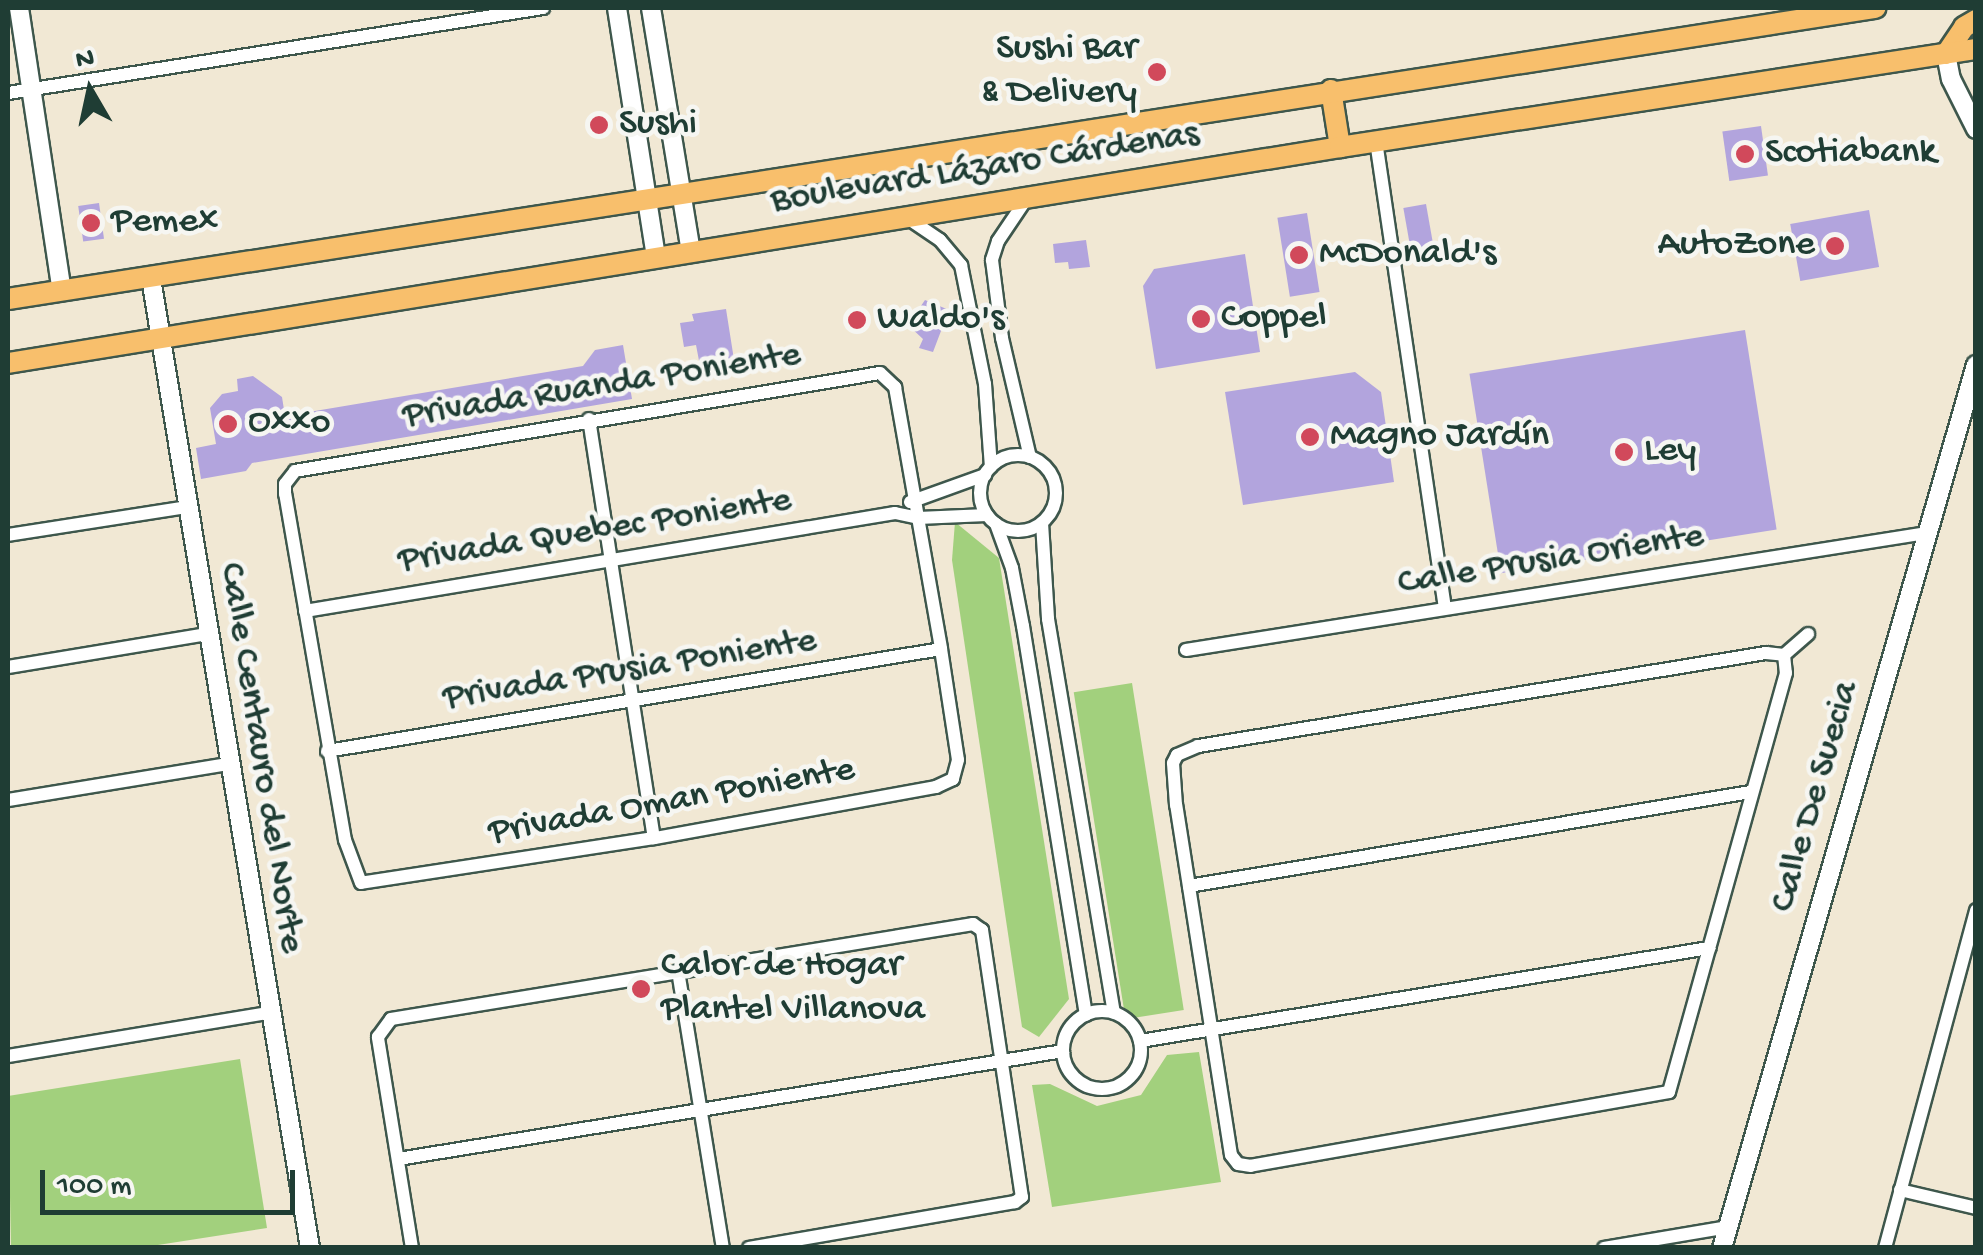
<!DOCTYPE html>
<meta charset="utf-8">
<style>
body{margin:0}
#map{position:relative;width:1983px;height:1255px;overflow:hidden;background:#f1e8d4;font-family:"Gochi Hand",sans-serif}
div>[style]{position:absolute}
.green>*{inset:0;background:#a2d07d;transform-origin:0 0}
.building>*{inset:0;background:#b2a4dd;transform-origin:0 0}
.roads{filter:drop-shadow(2px 0 #3e574c) drop-shadow(-2px 0 #3e574c) drop-shadow(0 2px #3e574c) drop-shadow(0 -2px #3e574c)}
.minor>*{height:12px;margin:-6px;padding:0 6px;transform-origin:6px;border-radius:6px;background:#fff}
.minor>.ring{margin:-6px;padding:0;box-sizing:content-box;background:none;border:12px solid #fff;border-radius:50%}
.tertiary>*{height:18px;margin:-9px;padding:0 9px;transform-origin:9px;border-radius:9px;background:#fff}
.primary>*{height:20px;margin:-10px;padding:0 10px;transform-origin:10px;border-radius:10px;background:#f8bf6c}
.dots>*{width:28px;height:28px;translate:-50% -50%;box-sizing:border-box;border:5px solid #f6f6f2;border-radius:50%}
span{translate:-50% -50%;white-space:nowrap;text-align:center;line-height:1.15;-webkit-text-stroke:9px #f6f6f2;paint-order:stroke}
.poi-label{font-size:38px;color:#1f3d34}
.right{translate:-100% -50%;text-align:right}
.left{translate:0 -50%;text-align:left}
.street-label{font-size:38px;color:#1f3d34}
.frame{position:absolute;inset:0;border:10px solid #1f3d34;pointer-events:none}
.north{position:absolute;left:40px;top:40px;width:100px;height:100px;-webkit-text-stroke:8px #f6f6f2;paint-order:stroke;rotate:351deg;font-size:28px;font-weight:700;line-height:40px;text-align:center;color:#1f3d34}
.north::after{content:'';display:block;margin:auto;width:35px;height:45px;background:#1f3d34;clip-path:polygon(50% 0,100% 100%,50% 72%,0 100%)}
.scale{position:absolute;left:40px;top:1170px;width:255px;height:45px;box-sizing:border-box;border:5px solid #1f3d34;border-top:0;padding-left:12px;font-size:30px;line-height:35px;white-space:nowrap;color:#1f3d34;-webkit-text-stroke:8px #f6f6f2;paint-order:stroke}
</style>
<div id="map">
<div class="green">
<i style="clip-path:polygon(955px 522px,999px 558px,1069px 999px,1039px 1037px,1022px 1027px,952px 560px)"></i>
<i style="left:1132px;top:683px;width:331px;height:59px;rotate:81deg"></i>
<i style="clip-path:polygon(1199px 1052px,1221px 1182px,1052px 1207px,1032px 1085px,1050px 1084px,1097px 1106px,1141px 1095px,1167px 1055px)"></i>
<i style="clip-path:polygon(240px 1059px,267px 1228px,145px 1247px,11px 1247px,8px 1096px)"></i>
</div>
<div class="building">
<i style="left:1761px;top:126px;width:50px;height:39px;rotate:82deg"></i>
<i style="left:99px;top:203px;width:36px;height:21px;rotate:82deg"></i>
<i style="left:1426px;top:204px;width:45px;height:23px;rotate:80deg"></i>
<i style="left:1869px;top:210px;width:58px;height:80px;rotate:80deg"></i>
<i style="left:1307px;top:213px;width:80px;height:30px;rotate:81deg"></i>
<i style="clip-path:polygon(1086px 240px,1090px 267px,1069px 269px,1068px 262px,1055px 263px,1053px 244px)"></i>
<i style="clip-path:polygon(1245px 254px,1260px 352px,1156px 369px,1143px 286px,1154px 269px)"></i>
<i style="clip-path:polygon(925px 300px,949px 310px,933px 352px,919px 348px,923px 339px,908px 325px)"></i>
<i style="clip-path:polygon(726px 309px,735px 366px,701px 371px,696px 345px,684px 347px,680px 323px,694px 321px,692px 314px)"></i>
<i style="left:1745px;top:330px;width:202px;height:279px;rotate:81deg"></i>
<i style="clip-path:polygon(623px 345px,632px 399px,252px 463px,246px 471px,201px 479px,196px 448px,216px 444px,210px 408px,222px 394px,238px 391px,237px 379px,253px 376px,282px 397px,285px 416px,583px 366px,595px 350px)"></i>
<i style="clip-path:polygon(1355px 372px,1381px 392px,1394px 482px,1243px 505px,1225px 392px)"></i>
</div>
<div class="roads">
<div class="minor">
<i style="left:8px;top:93px;width:542px;rotate:-9.03deg"></i>
<i style="left:1376px;top:141px;width:471px;rotate:81.6deg"></i>
<i style="left:1027px;top:198px;width:52px;rotate:124deg"></i>
<i style="left:998px;top:241px;width:20px;rotate:108deg"></i>
<i style="left:992px;top:260px;width:79px;rotate:82.7deg"></i>
<i style="left:1002px;top:338px;width:122px;rotate:76.8deg"></i>
<i style="left:906px;top:217px;width:41px;rotate:34.1deg"></i>
<i style="left:940px;top:240px;width:33px;rotate:50deg"></i>
<i style="left:961px;top:265px;width:121px;rotate:78.6deg"></i>
<i style="left:985px;top:384px;width:83px;rotate:85.9deg"></i>
<i style="left:880px;top:373px;width:21px;rotate:43deg"></i>
<i style="left:895px;top:387px;width:266px;rotate:80deg"></i>
<i style="left:941px;top:649px;width:112px;rotate:81.3deg"></i>
<i style="left:958px;top:760px;width:20px;rotate:105deg"></i>
<i style="left:953px;top:779px;width:19px;rotate:155deg"></i>
<i style="left:936px;top:787px;width:287px;rotate:169.7deg"></i>
<i style="left:654px;top:838px;width:296px;rotate:171.3deg"></i>
<i style="left:361px;top:883px;width:46px;rotate:-110.4deg"></i>
<i style="left:345px;top:840px;width:351px;rotate:-99.8deg"></i>
<i style="left:285px;top:494px;width:10px;rotate:-90deg"></i>
<i style="left:285px;top:484px;width:16px;rotate:-52deg"></i>
<i style="left:295px;top:471px;width:593px;rotate:-9.51deg"></i>
<i style="left:589px;top:419px;width:424px;rotate:81.2deg"></i>
<i class="ring" style="left:980px;top:455px;width:64px;height:64px"></i>
<i style="left:910px;top:502px;width:80px;rotate:-19.8deg"></i>
<i style="left:1042px;top:523px;width:96px;rotate:86.4deg"></i>
<i style="left:1048px;top:619px;width:399px;rotate:80.5deg"></i>
<i style="left:996px;top:524px;width:47px;rotate:70deg"></i>
<i style="left:1012px;top:568px;width:59px;rotate:79.3deg"></i>
<i style="left:1023px;top:626px;width:394px;rotate:80.8deg"></i>
<i style="left:8px;top:535px;width:181px;rotate:-8.9deg"></i>
<i style="left:305px;top:611px;width:598px;rotate:-9.43deg"></i>
<i style="left:895px;top:513px;width:24px;rotate:12deg"></i>
<i style="left:918px;top:518px;width:69px;rotate:-2.5deg"></i>
<i style="left:1186px;top:650px;width:749px;rotate:-8.98deg"></i>
<i style="left:1766px;top:653px;width:18px;rotate:6deg"></i>
<i style="left:1784px;top:655px;width:18px;rotate:84deg"></i>
<i style="left:1786px;top:673px;width:435px;rotate:105.6deg"></i>
<i style="left:1669px;top:1092px;width:424px;rotate:170deg"></i>
<i style="left:1251px;top:1166px;width:13px;rotate:-171deg"></i>
<i style="left:1238px;top:1164px;width:11px;rotate:-128deg"></i>
<i style="left:1231px;top:1155px;width:354px;rotate:-98.9deg"></i>
<i style="left:1176px;top:805px;width:42px;rotate:-94.1deg"></i>
<i style="left:1173px;top:763px;width:9px;rotate:-63deg"></i>
<i style="left:1177px;top:755px;width:23px;rotate:-23deg"></i>
<i style="left:1198px;top:746px;width:576px;rotate:-9.3deg"></i>
<i style="left:1784px;top:655px;width:32px;rotate:-41deg"></i>
<i style="left:8px;top:667px;width:202px;rotate:-9.4deg"></i>
<i style="left:327px;top:751px;width:622px;rotate:-9.43deg"></i>
<i style="left:8px;top:800px;width:223px;rotate:-9.3deg"></i>
<i style="left:1189px;top:886px;width:569px;rotate:-9.51deg"></i>
<i style="left:678px;top:971px;width:281px;rotate:80.8deg"></i>
<i class="ring" style="left:1063px;top:1011px;width:66px;height:66px"></i>
<i style="left:1140px;top:1041px;width:577px;rotate:-9.28deg"></i>
<i style="left:8px;top:1056px;width:264px;rotate:-9.4deg"></i>
<i style="left:398px;top:1159px;width:674px;rotate:-9.22deg"></i>
<i style="left:1900px;top:1190px;width:78px;rotate:13.3deg"></i>
<i style="left:412px;top:1248px;width:214px;rotate:-99.2deg"></i>
<i style="left:378px;top:1037px;width:22px;rotate:-54deg"></i>
<i style="left:391px;top:1019px;width:590px;rotate:-9.27deg"></i>
<i style="left:973px;top:924px;width:11px;rotate:34deg"></i>
<i style="left:982px;top:930px;width:270px;rotate:81.5deg"></i>
<i style="left:1022px;top:1197px;width:9px;rotate:144deg"></i>
<i style="left:1015px;top:1202px;width:270px;rotate:170.2deg"></i>
<i style="left:1604px;top:1248px;width:126px;rotate:-9.6deg"></i>
<i style="left:1885px;top:1248px;width:350px;rotate:-74.9deg"></i>
</div>
<div class="tertiary">
<i style="left:19px;top:8px;width:286px;rotate:81.4deg"></i>
<i style="left:617px;top:8px;width:253px;rotate:81.1deg"></i>
<i style="left:651px;top:8px;width:248px;rotate:80.7deg"></i>
<i style="left:1946px;top:54px;width:25px;rotate:79deg"></i>
<i style="left:1951px;top:79px;width:56px;rotate:63.4deg"></i>
<i style="left:151px;top:278px;width:983px;rotate:80.69deg"></i>
<i style="left:1722px;top:1248px;width:919px;rotate:-73.95deg"></i>
</div>
<div class="primary">
<i style="left:1946px;top:54px;width:32px;rotate:-56deg"></i>
<i style="left:1964px;top:27px;width:14px;rotate:-30deg"></i>
<i style="left:1331px;top:90px;width:58px;rotate:81deg"></i>
<i style="left:8px;top:299px;width:1890px;rotate:-8.86deg"></i>
<i style="left:8px;top:363px;width:1349px;rotate:-9.21deg"></i>
<i style="left:1340px;top:147px;width:644px;rotate:-8.76deg"></i>
</div>
</div>
<div class="dots">
<i style="left:1157px;top:72px;background:#d1495b"></i>
<i style="left:599px;top:125px;background:#d1495b"></i>
<i style="left:1745px;top:154px;background:#d1495b"></i>
<i style="left:91px;top:223px;background:#d1495b"></i>
<i style="left:1835px;top:246px;background:#d1495b"></i>
<i style="left:1299px;top:255px;background:#d1495b"></i>
<i style="left:1201px;top:319px;background:#d1495b"></i>
<i style="left:857px;top:320px;background:#d1495b"></i>
<i style="left:228px;top:424px;background:#d1495b"></i>
<i style="left:1310px;top:437px;background:#d1495b"></i>
<i style="left:1624px;top:452px;background:#d1495b"></i>
<i style="left:641px;top:989px;background:#d1495b"></i>
</div>
<div class="poi-label">
<span class="right" style="left:1137px;top:72px">Sushi Bar<br>&amp; Delivery</span>
<span class="left" style="left:619px;top:125px">Sushi</span>
<span class="left" style="left:1765px;top:154px">Scotiabank</span>
<span class="left" style="left:111px;top:223px">Pemex</span>
<span class="right" style="left:1815px;top:246px">AutoZone</span>
<span class="left" style="left:1319px;top:255px">McDonald's</span>
<span class="left" style="left:1221px;top:319px">Coppel</span>
<span class="left" style="left:877px;top:320px">Waldo's</span>
<span class="left" style="left:248px;top:424px">Oxxo</span>
<span class="left" style="left:1330px;top:437px">Magno Jardín</span>
<span class="left" style="left:1644px;top:452px">Ley</span>
<span class="left" style="left:661px;top:989px">Calor de Hogar<br>Plantel Villanova</span>
</div>
<div class="street-label">
<span style="left:985px;top:169px;rotate:-9deg">Boulevard Lázaro Cárdenas</span>
<span style="left:602px;top:387px;rotate:-9deg">Privada Ruanda Poniente</span>
<span style="left:595px;top:532px;rotate:-9deg">Privada Quebec Poniente</span>
<span style="left:1551px;top:561px;rotate:-9deg">Calle Prusia Oriente</span>
<span style="left:630px;top:671px;rotate:-9deg">Privada Prusia Poniente</span>
<span style="left:260px;top:758px;rotate:81deg">Calle Centauro del Norte</span>
<span style="left:1816px;top:797px;rotate:-74deg">Calle De Suecia</span>
<span style="left:672px;top:803px;rotate:-10deg">Privada Oman Poniente</span>
</div>
<div class="frame"></div>
<div class="north">N</div>
<div class="scale">100 m</div>
</div>
